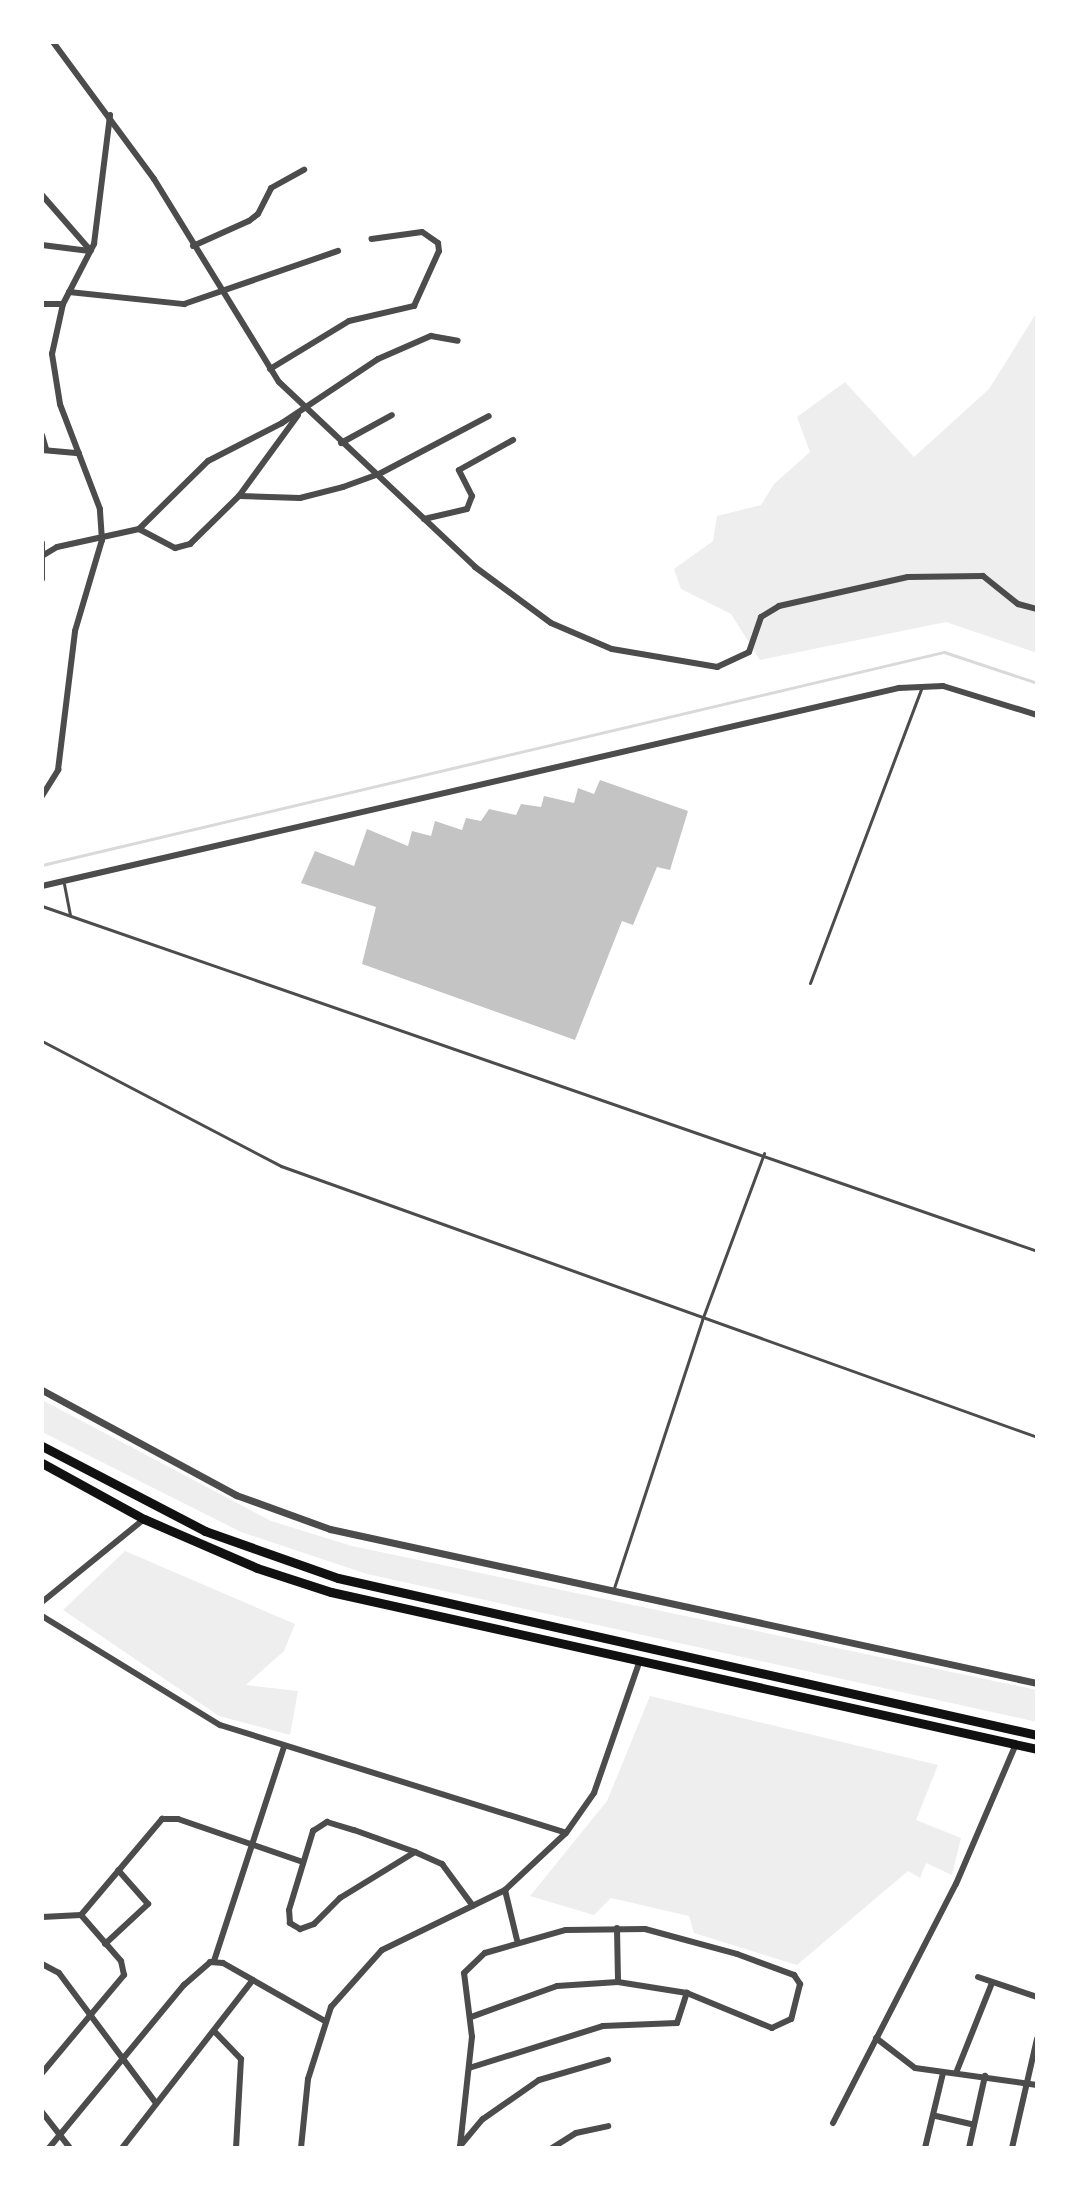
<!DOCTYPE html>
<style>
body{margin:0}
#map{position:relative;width:1079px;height:2190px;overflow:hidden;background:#fff;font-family:"Zilla Slab",serif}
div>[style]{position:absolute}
.green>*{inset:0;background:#eee}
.stream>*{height:3px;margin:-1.5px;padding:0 1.5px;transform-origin:1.5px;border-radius:1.5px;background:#d9d9d9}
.building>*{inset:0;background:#c4c4c4}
.service>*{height:3px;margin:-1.5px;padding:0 1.5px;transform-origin:1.5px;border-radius:1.5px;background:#4c4c4c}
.minor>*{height:6px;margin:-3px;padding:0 3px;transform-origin:3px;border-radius:3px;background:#4c4c4c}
.tertiary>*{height:7px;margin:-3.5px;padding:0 3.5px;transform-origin:3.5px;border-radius:3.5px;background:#4c4c4c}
.trunk>*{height:9px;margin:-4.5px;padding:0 4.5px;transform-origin:4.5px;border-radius:4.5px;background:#111}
span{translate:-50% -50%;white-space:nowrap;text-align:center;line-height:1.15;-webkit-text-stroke:8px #fff;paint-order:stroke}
.frame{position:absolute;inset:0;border:44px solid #fff;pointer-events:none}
</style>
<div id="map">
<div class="green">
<i style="clip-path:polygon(1037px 312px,1037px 653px,946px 622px,760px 660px,731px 614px,681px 589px,674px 569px,713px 541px,717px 516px,761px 505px,774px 484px,810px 452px,797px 417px,845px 382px,914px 457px,989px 389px)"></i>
<i style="clip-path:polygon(42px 1400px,271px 1521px,352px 1546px,1037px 1690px,1037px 1722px,367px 1574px,241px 1532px,42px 1432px)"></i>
<i style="clip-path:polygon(125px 1551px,295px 1624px,284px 1651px,246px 1685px,298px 1691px,290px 1735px,219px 1716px,63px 1610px)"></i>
<i style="clip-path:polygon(650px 1696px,938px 1765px,916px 1820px,961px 1838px,952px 1875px,926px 1863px,920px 1878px,908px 1871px,797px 1965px,694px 1933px,689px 1916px,611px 1898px,594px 1915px,530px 1896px,607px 1801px)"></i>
</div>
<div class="stream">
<i style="left:42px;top:865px;width:927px;rotate:-13.29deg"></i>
<i style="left:944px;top:652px;width:98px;rotate:18.4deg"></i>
</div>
<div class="building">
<i style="clip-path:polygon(600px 780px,688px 811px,670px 870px,657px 867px,633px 925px,622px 921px,575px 1040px,362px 964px,376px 907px,301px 883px,315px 851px,354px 866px,367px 829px,408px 846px,412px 831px,431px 836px,435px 821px,462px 830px,466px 818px,481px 821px,489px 809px,516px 815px,521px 804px,541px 807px,544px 796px,574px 803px,578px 788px,594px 794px)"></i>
</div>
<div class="service">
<i style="left:64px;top:884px;width:32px;rotate:79deg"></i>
<i style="left:42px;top:906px;width:1053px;rotate:19.12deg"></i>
<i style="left:810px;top:983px;width:316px;rotate:-69.3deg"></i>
<i style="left:42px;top:1041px;width:270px;rotate:27.6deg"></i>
<i style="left:281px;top:1166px;width:803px;rotate:19.72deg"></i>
<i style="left:613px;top:1591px;width:285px;rotate:-71.8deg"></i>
<i style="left:702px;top:1320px;width:178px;rotate:-69.6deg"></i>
</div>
<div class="minor">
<i style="left:53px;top:42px;width:170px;rotate:53.6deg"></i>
<i style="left:154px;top:179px;width:238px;rotate:58.4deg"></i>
<i style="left:279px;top:382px;width:270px;rotate:43.3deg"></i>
<i style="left:475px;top:567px;width:94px;rotate:36.4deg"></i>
<i style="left:551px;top:623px;width:66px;rotate:23.1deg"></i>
<i style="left:612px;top:649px;width:107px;rotate:9.7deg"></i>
<i style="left:717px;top:667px;width:35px;rotate:-25deg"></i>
<i style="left:749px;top:652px;width:37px;rotate:-71deg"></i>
<i style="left:761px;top:617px;width:21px;rotate:-31deg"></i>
<i style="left:779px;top:606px;width:132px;rotate:-12.7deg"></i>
<i style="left:908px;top:577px;width:75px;rotate:-0.8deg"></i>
<i style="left:983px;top:576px;width:45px;rotate:38.7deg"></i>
<i style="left:1018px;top:604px;width:20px;rotate:15deg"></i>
<i style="left:42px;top:195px;width:74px;rotate:48.8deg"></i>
<i style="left:42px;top:245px;width:48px;rotate:7.1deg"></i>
<i style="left:193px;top:246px;width:61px;rotate:-24.1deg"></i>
<i style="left:249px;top:221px;width:11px;rotate:-38deg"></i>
<i style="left:258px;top:214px;width:29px;rotate:-63deg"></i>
<i style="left:271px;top:188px;width:38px;rotate:-29deg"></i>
<i style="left:69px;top:292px;width:116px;rotate:6deg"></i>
<i style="left:184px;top:304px;width:163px;rotate:-19deg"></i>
<i style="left:42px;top:304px;width:21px"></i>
<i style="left:270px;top:369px;width:92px;rotate:-31.3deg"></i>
<i style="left:349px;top:321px;width:67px;rotate:-13deg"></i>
<i style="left:414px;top:306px;width:60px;rotate:-65.6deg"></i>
<i style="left:439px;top:251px;width:8px;rotate:-97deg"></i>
<i style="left:438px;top:243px;width:19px;rotate:-145deg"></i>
<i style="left:422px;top:232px;width:51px;rotate:172.2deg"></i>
<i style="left:42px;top:435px;width:15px;rotate:74deg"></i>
<i style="left:341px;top:443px;width:58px;rotate:-28.8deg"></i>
<i style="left:42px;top:450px;width:37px;rotate:5deg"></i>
<i style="left:239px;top:496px;width:61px;rotate:1.9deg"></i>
<i style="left:300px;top:498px;width:44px;rotate:-14.3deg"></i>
<i style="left:343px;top:487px;width:38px;rotate:-20deg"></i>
<i style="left:379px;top:474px;width:124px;rotate:-27.8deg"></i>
<i style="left:424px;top:519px;width:44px;rotate:-13.1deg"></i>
<i style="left:467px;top:509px;width:14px;rotate:-69deg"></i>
<i style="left:472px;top:496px;width:29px;rotate:-117deg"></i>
<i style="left:459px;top:470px;width:62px;rotate:-29.1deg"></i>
<i style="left:139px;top:529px;width:41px;rotate:27.8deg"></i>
<i style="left:175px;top:548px;width:16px;rotate:-15deg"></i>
<i style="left:190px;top:544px;width:69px;rotate:-44.4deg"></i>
<i style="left:239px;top:496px;width:100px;rotate:-53.9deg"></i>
<i style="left:42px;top:543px;width:36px;rotate:90deg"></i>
<i style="left:42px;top:556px;width:17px;rotate:-31deg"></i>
<i style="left:57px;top:547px;width:84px;rotate:-12.4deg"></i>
<i style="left:139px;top:529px;width:97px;rotate:-44.6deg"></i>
<i style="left:208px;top:461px;width:83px;rotate:-27.2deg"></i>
<i style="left:282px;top:423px;width:115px;rotate:-33.7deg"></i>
<i style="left:378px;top:359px;width:58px;rotate:-23.5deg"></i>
<i style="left:431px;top:336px;width:27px;rotate:10deg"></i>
<i style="left:42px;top:796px;width:31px;rotate:-58deg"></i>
<i style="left:58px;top:770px;width:140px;rotate:-83deg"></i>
<i style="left:75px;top:631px;width:95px;rotate:-73.5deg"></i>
<i style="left:102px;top:540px;width:31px;rotate:-94deg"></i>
<i style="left:100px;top:509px;width:112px;rotate:-110.9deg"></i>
<i style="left:60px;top:404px;width:51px;rotate:-99.1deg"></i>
<i style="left:52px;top:354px;width:51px;rotate:-77.6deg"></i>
<i style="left:63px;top:304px;width:68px;rotate:-62.7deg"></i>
<i style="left:94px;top:244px;width:130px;rotate:-82.9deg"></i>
<i style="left:42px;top:886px;width:880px;rotate:-13.01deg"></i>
<i style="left:899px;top:688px;width:44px;rotate:-2.6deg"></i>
<i style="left:943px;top:686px;width:98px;rotate:17.1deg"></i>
<i style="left:42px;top:1602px;width:132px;rotate:-39.1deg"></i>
<i style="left:42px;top:1616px;width:209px;rotate:31.5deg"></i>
<i style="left:220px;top:1725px;width:362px;rotate:17.3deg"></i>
<i style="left:415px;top:1852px;width:88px;rotate:148.5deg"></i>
<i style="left:340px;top:1898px;width:37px;rotate:135deg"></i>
<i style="left:314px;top:1924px;width:15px;rotate:160deg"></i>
<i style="left:300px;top:1929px;width:12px;rotate:-149deg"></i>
<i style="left:290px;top:1923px;width:13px;rotate:-94deg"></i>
<i style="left:289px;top:1910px;width:83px;rotate:-73.1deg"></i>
<i style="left:313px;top:1831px;width:17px;rotate:-33deg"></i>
<i style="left:327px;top:1822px;width:28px;rotate:17deg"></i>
<i style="left:354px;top:1830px;width:65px;rotate:19.8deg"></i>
<i style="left:415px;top:1852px;width:30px;rotate:24deg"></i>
<i style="left:442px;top:1864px;width:52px;rotate:53.6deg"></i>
<i style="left:505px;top:1890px;width:51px;rotate:76.5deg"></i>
<i style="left:42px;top:1917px;width:39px;rotate:-3deg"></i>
<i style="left:81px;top:1915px;width:126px;rotate:-49.8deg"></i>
<i style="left:162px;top:1819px;width:16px"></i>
<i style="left:178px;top:1819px;width:132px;rotate:19deg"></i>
<i style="left:617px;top:1928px;width:54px;rotate:88.9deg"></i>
<i style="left:105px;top:1944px;width:59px;rotate:-42.9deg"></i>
<i style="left:148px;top:1904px;width:45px;rotate:-131.4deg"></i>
<i style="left:214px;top:1961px;width:225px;rotate:-71.9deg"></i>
<i style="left:42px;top:1964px;width:19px;rotate:28deg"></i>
<i style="left:59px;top:1973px;width:162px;rotate:53.3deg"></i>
<i style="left:978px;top:1977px;width:62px;rotate:18.7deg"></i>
<i style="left:214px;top:2031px;width:39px;rotate:46deg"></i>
<i style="left:241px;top:2059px;width:89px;rotate:93.2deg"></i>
<i style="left:876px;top:2038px;width:49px;rotate:37.6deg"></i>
<i style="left:915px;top:2068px;width:123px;rotate:7.9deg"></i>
<i style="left:469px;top:2068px;width:140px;rotate:-17.4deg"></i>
<i style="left:603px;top:2026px;width:74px;rotate:-2.3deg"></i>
<i style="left:677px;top:2023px;width:32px;rotate:-72deg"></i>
<i style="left:42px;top:2073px;width:128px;rotate:-50.1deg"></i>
<i style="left:124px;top:1975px;width:14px;rotate:-102deg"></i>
<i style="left:121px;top:1961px;width:61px;rotate:-131deg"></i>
<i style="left:956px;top:2073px;width:97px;rotate:-68.2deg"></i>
<i style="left:42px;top:2112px;width:46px;rotate:52.1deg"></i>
<i style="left:936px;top:2116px;width:39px;rotate:13deg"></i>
<i style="left:833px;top:2123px;width:269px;rotate:-62.8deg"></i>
<i style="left:956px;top:1884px;width:152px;rotate:-66.8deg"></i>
<i style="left:460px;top:2146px;width:35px;rotate:-50deg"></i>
<i style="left:483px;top:2119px;width:68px;rotate:-34.9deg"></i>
<i style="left:539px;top:2080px;width:72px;rotate:-16.2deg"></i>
<i style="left:460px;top:2147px;width:111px;rotate:-83.8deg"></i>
<i style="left:472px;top:2037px;width:64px;rotate:-97.1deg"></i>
<i style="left:464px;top:1973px;width:29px;rotate:-44deg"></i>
<i style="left:485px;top:1953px;width:84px;rotate:-15.9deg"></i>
<i style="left:566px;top:1930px;width:79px;rotate:-0.7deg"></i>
<i style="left:645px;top:1929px;width:95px;rotate:15.2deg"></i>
<i style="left:737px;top:1954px;width:61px;rotate:20.2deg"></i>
<i style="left:794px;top:1975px;width:11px;rotate:56deg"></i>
<i style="left:800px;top:1984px;width:36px;rotate:104deg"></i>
<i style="left:791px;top:2019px;width:21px;rotate:155deg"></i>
<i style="left:772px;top:2028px;width:92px;rotate:-157.6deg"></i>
<i style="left:687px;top:1993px;width:70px;rotate:-170.9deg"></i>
<i style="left:618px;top:1982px;width:61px;rotate:176.2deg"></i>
<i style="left:557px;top:1986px;width:91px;rotate:160.2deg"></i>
<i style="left:49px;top:2148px;width:212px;rotate:-50.4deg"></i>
<i style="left:184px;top:1985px;width:35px;rotate:-41deg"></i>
<i style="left:210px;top:1962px;width:13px;rotate:4deg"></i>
<i style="left:223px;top:1963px;width:115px;rotate:29.7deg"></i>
<i style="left:122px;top:2148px;width:213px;rotate:-52.1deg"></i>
<i style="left:301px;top:2148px;width:69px;rotate:-84.2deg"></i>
<i style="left:308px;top:2079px;width:76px;rotate:-72.3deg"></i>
<i style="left:331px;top:2007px;width:76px;rotate:-48.2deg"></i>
<i style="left:382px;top:1950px;width:137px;rotate:-26deg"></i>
<i style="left:505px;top:1890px;width:83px;rotate:-43.1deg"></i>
<i style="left:566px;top:1833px;width:49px;rotate:-55deg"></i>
<i style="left:594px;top:1793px;width:138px;rotate:-70.9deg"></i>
<i style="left:552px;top:2148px;width:28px;rotate:-32deg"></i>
<i style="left:576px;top:2133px;width:33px;rotate:-12deg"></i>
<i style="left:925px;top:2148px;width:77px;rotate:-76.5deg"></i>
<i style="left:969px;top:2148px;width:74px;rotate:-77.5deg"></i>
<i style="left:1012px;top:2148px;width:112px;rotate:-77.1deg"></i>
</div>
<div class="tertiary">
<i style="left:42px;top:1390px;width:221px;rotate:28.4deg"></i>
<i style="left:236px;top:1495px;width:100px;rotate:19.9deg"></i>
<i style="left:330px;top:1529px;width:724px;rotate:12.29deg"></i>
</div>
<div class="trunk">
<i style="left:42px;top:1446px;width:184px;rotate:27.5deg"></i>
<i style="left:205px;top:1531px;width:141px;rotate:19.5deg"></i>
<i style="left:338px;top:1578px;width:716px;rotate:12.66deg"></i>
<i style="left:42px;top:1463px;width:116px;rotate:28.8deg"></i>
<i style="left:144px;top:1519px;width:123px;rotate:23.4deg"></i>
<i style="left:257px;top:1568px;width:78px;rotate:18deg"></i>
<i style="left:331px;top:1592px;width:723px;rotate:12.54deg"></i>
</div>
<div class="frame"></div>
</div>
